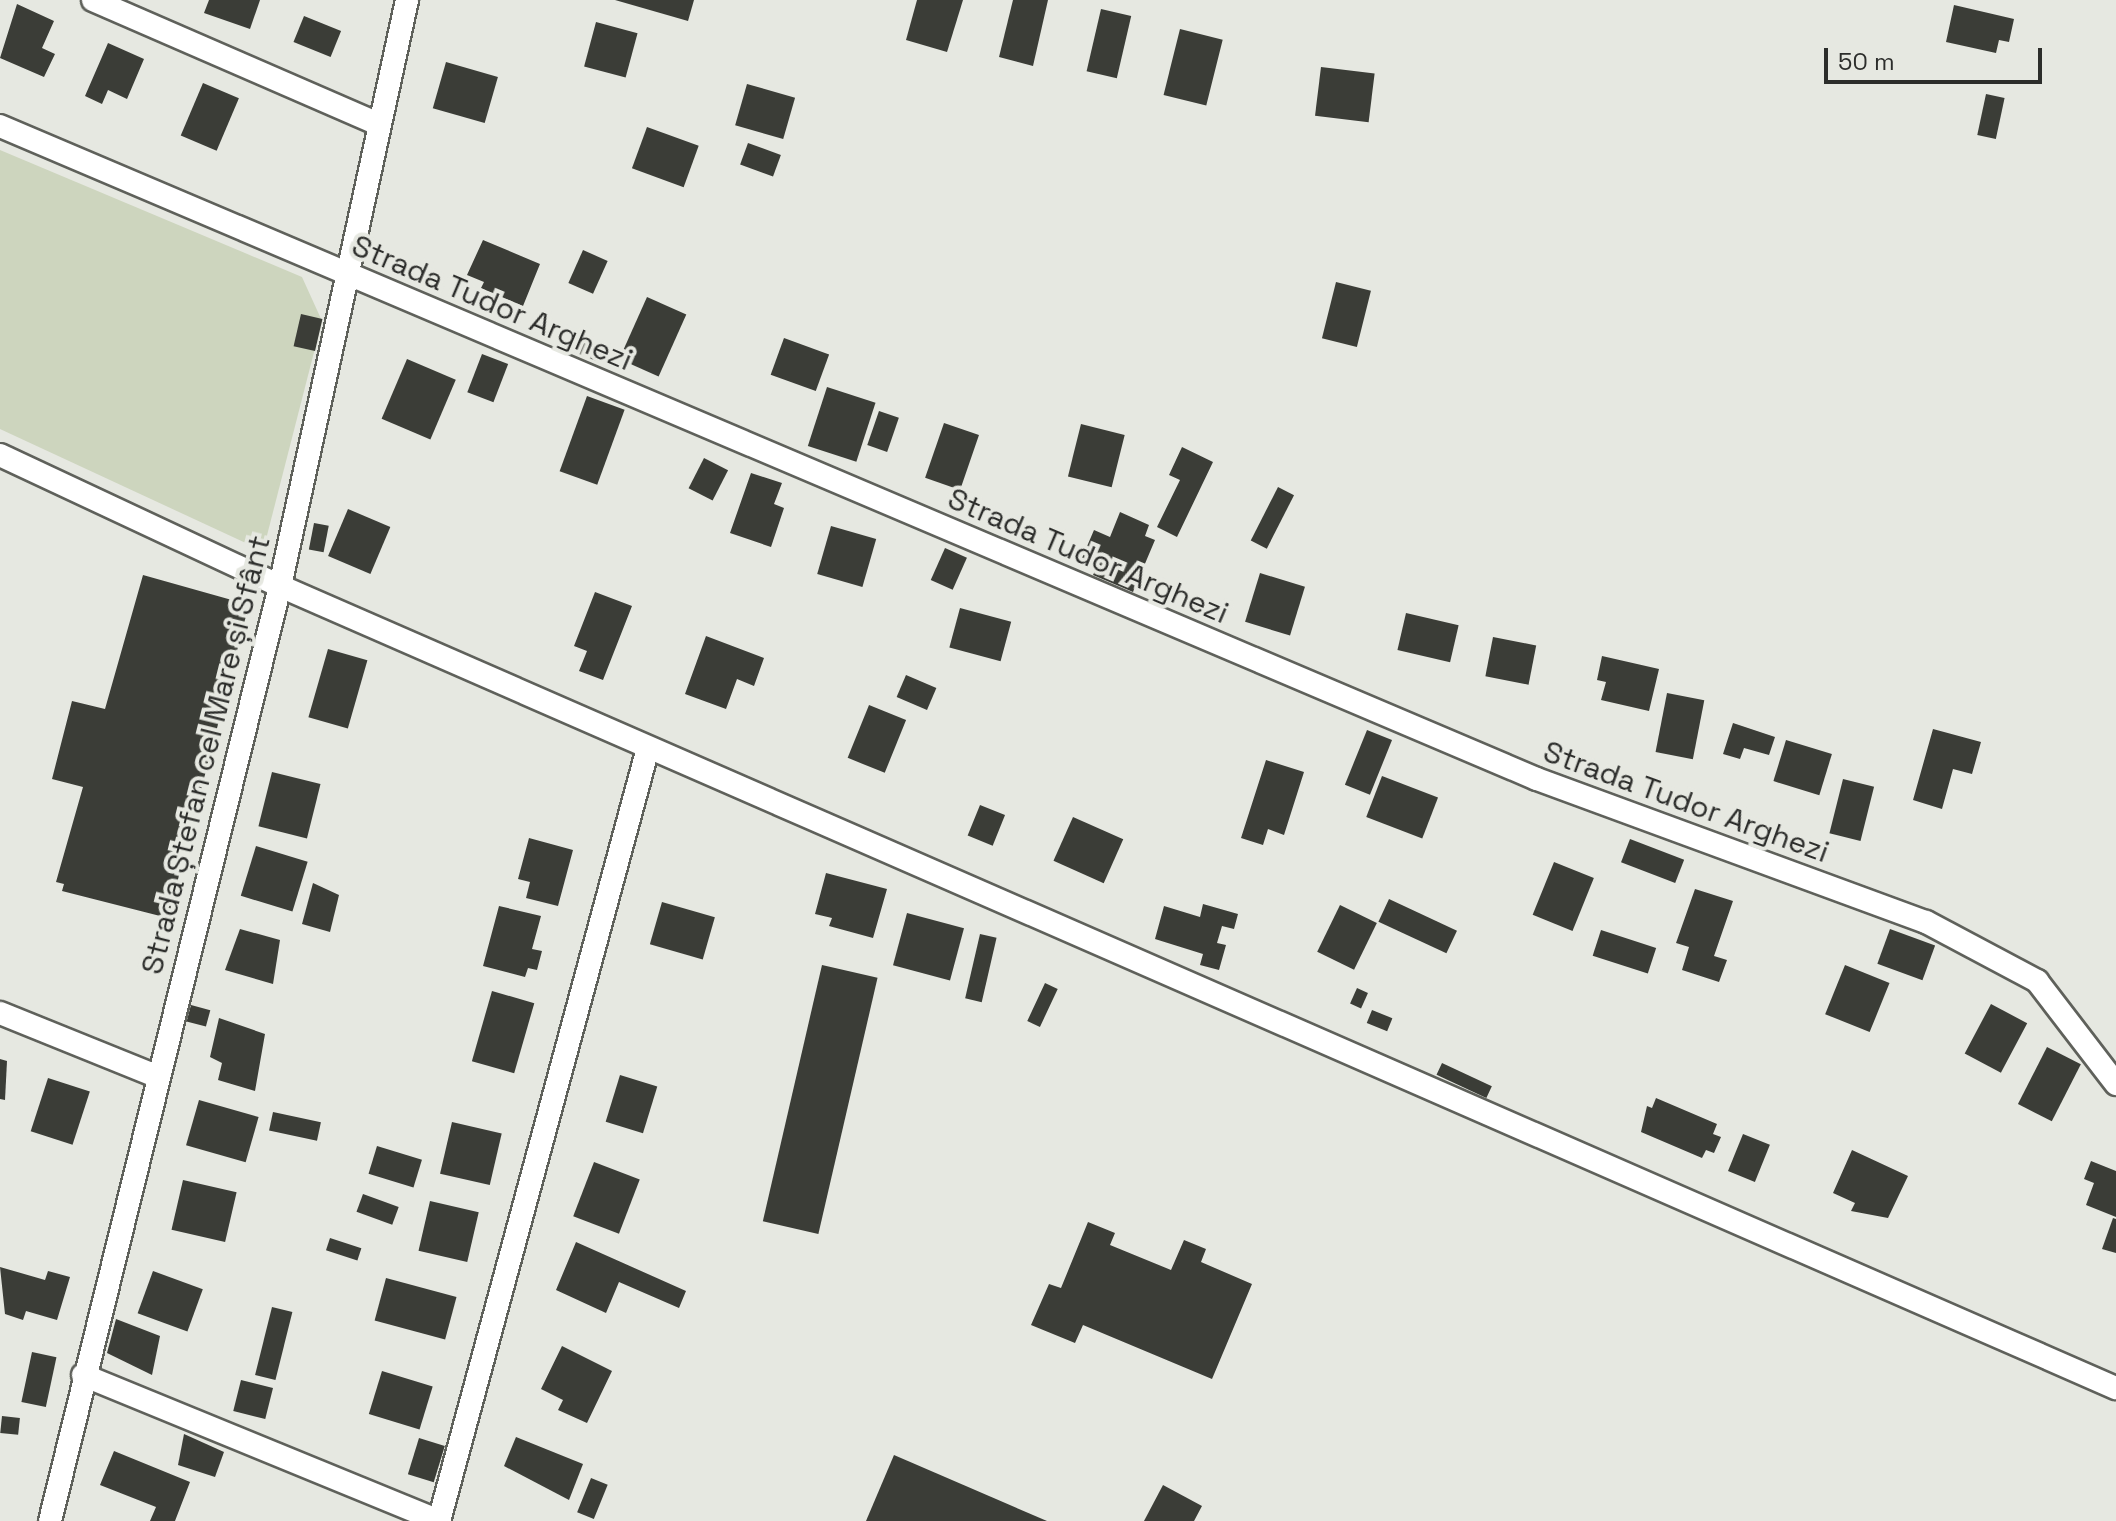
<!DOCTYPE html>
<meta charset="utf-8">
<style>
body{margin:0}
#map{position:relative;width:2116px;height:1521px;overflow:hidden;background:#e6e8e1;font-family:"Space Grotesk",sans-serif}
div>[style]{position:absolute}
.green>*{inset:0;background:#cdd5be}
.building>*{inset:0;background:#3b3d37;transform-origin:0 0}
.roads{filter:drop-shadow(2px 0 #5f615b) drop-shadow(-2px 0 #5f615b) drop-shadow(0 2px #5f615b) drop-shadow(0 -2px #5f615b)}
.minor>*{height:22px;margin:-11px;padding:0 11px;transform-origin:11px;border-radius:11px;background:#fff}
span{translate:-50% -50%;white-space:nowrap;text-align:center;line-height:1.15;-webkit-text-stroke:8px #e6e8e1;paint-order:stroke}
.street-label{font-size:30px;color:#2c2d2b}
.scale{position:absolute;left:1824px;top:48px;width:218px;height:36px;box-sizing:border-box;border:4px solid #2c2d2b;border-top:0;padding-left:10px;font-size:24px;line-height:28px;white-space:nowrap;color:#2c2d2b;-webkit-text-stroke:6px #e6e8e1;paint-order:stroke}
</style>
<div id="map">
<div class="green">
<i style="clip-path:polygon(0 150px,302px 277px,322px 321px,263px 551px,0 429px)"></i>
</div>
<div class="building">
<i style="clip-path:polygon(209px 0,260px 0,250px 29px,204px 13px)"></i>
<i style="clip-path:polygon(615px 0,694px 0,688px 21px)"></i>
<i style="clip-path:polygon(917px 0,963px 0,947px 52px,906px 40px)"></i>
<i style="clip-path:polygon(1013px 0,1048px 0,1033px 66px,999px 57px)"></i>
<i style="clip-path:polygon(17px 4px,54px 21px,42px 48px,55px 54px,44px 77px,0 58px)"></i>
<i style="clip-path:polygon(1954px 5px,2014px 19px,2009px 42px,1999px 40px,1996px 53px,1946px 42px)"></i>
<i style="left:1101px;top:9px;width:31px;height:64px;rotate:13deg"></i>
<i style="left:304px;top:16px;width:40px;height:28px;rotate:22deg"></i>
<i style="left:596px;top:22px;width:43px;height:46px;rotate:15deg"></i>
<i style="left:1180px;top:29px;width:44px;height:68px;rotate:14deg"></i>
<i style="clip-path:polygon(108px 43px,144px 59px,127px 99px,108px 90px,102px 104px,85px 96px)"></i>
<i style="left:446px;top:62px;width:54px;height:48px;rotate:16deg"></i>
<i style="left:1321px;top:67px;width:54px;height:49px;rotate:7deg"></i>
<i style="left:203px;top:83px;width:39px;height:57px;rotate:23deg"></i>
<i style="left:747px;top:84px;width:50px;height:43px;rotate:16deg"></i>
<i style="left:1986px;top:94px;width:19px;height:42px;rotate:12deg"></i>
<i style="left:647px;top:127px;width:55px;height:44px;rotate:20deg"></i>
<i style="left:748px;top:143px;width:35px;height:23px;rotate:20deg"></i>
<i style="clip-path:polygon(483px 240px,540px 264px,523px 306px,481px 288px,484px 282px,467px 275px)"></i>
<i style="left:583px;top:250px;width:27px;height:36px;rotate:24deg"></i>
<i style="left:1336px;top:282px;width:36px;height:58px;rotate:14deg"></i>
<i style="left:647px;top:297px;width:43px;height:68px;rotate:24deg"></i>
<i style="left:301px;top:314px;width:22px;height:33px;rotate:13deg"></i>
<i style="left:577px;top:337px;width:29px;height:15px;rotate:22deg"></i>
<i style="left:784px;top:338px;width:48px;height:39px;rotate:20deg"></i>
<i style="left:482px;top:354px;width:28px;height:41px;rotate:21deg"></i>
<i style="left:407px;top:359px;width:53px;height:65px;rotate:23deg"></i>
<i style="left:827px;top:387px;width:51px;height:62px;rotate:18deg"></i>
<i style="left:587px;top:396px;width:40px;height:80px;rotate:20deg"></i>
<i style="left:879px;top:411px;width:21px;height:36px;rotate:19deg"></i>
<i style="left:944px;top:423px;width:37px;height:58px;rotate:19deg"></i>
<i style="left:1081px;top:424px;width:45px;height:54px;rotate:14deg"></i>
<i style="clip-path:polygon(1182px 447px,1213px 462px,1177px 537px,1157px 527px,1180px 480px,1169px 475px)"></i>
<i style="left:704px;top:458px;width:27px;height:34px;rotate:27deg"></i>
<i style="clip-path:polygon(751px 473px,782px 483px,774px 504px,784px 508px,771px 547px,730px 533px)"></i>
<i style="left:1278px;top:487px;width:18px;height:60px;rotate:27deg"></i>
<i style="left:348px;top:509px;width:46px;height:51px;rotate:23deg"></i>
<i style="clip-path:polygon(1120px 512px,1149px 525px,1145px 536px,1155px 540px,1133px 592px,1093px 575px,1098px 564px,1082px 558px,1094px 530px,1110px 537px)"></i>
<i style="left:314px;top:523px;width:15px;height:27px;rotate:11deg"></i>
<i style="left:831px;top:526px;width:47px;height:50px;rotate:16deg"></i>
<i style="left:945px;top:548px;width:24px;height:35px;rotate:24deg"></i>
<i style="left:1260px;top:573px;width:47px;height:51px;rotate:17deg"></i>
<i style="clip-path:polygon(143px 575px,246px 604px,247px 612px,168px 918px,62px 891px,64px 884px,56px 882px,83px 787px,52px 779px,72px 701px,105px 709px)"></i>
<i style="clip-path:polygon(595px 592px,632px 606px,603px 680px,579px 671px,587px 651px,574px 646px)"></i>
<i style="left:960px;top:608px;width:53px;height:41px;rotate:15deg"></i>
<i style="left:1406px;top:613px;width:54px;height:38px;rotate:13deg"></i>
<i style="clip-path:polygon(706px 636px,764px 658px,754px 686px,737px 679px,726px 709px,685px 694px)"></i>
<i style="left:1493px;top:637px;width:44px;height:40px;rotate:11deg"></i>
<i style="left:328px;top:649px;width:41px;height:71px;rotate:16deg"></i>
<i style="clip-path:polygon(1602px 656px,1659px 669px,1649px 711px,1601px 700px,1606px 682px,1597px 680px)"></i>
<i style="left:906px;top:675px;width:33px;height:24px;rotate:23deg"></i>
<i style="left:1667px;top:693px;width:38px;height:60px;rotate:11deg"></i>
<i style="left:869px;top:705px;width:40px;height:57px;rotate:22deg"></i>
<i style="clip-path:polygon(1733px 723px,1775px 737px,1769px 755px,1744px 748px,1740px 759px,1723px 754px)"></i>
<i style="clip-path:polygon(1933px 729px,1981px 742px,1972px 774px,1953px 769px,1942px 809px,1913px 800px)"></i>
<i style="left:1367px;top:730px;width:27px;height:59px;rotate:22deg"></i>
<i style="left:1786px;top:740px;width:48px;height:43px;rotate:17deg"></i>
<i style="clip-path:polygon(1266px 760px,1304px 772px,1284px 835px,1268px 829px,1263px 845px,1241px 838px)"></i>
<i style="left:272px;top:772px;width:50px;height:56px;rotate:14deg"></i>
<i style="left:1382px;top:776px;width:60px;height:44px;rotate:21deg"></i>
<i style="left:1843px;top:779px;width:32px;height:56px;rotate:14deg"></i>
<i style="left:980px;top:805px;width:27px;height:33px;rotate:22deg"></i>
<i style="left:1073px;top:817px;width:55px;height:48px;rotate:24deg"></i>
<i style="clip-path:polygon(529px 838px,573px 850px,558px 906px,526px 898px,530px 882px,518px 879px)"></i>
<i style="left:1630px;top:839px;width:58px;height:25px;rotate:21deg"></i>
<i style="left:256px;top:846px;width:54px;height:52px;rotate:17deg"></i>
<i style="left:1554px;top:862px;width:43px;height:57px;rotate:22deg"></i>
<i style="clip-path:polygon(826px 873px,887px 889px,873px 938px,829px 926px,832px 918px,815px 914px)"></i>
<i style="clip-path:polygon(313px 883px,339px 895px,330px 932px,302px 924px)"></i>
<i style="clip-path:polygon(1695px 889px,1733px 901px,1714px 956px,1727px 960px,1719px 982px,1682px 970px,1689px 947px,1676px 943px)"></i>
<i style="left:1389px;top:899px;width:75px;height:25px;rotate:25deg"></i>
<i style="left:662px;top:902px;width:55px;height:44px;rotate:16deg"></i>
<i style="clip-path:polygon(1203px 904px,1238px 914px,1234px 929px,1222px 926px,1217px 943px,1226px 945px,1219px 970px,1200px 965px,1203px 954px,1155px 939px,1164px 906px,1200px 917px)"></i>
<i style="left:1340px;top:905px;width:41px;height:52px;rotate:26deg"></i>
<i style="clip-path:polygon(499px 906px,541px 916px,532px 949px,542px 951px,537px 970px,528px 968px,525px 977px,483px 966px)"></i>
<i style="left:907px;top:913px;width:59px;height:54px;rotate:15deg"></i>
<i style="clip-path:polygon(240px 929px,280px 940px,273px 984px,225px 970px)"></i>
<i style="left:1890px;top:929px;width:48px;height:37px;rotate:20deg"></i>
<i style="left:1601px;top:930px;width:58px;height:27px;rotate:18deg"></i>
<i style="left:980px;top:934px;width:17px;height:66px;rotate:13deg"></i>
<i style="left:822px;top:965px;width:57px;height:263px;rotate:13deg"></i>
<i style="left:1845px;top:965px;width:48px;height:53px;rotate:22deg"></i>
<i style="left:1045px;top:983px;width:14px;height:42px;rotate:25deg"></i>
<i style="left:1357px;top:988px;width:12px;height:17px;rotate:24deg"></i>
<i style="left:492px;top:991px;width:44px;height:73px;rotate:16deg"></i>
<i style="left:1991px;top:1004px;width:41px;height:56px;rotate:28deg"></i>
<i style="left:191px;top:1005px;width:20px;height:17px;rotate:15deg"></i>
<i style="left:1372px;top:1010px;width:22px;height:14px;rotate:22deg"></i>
<i style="clip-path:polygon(219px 1018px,265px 1034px,255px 1091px,218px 1080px,222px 1063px,210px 1057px)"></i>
<i style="left:2047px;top:1047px;width:38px;height:64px;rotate:27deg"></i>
<i style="clip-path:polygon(0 1059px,7px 1061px,5px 1100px,0 1099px)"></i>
<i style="left:1442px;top:1063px;width:55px;height:13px;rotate:25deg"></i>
<i style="left:620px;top:1075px;width:39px;height:49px;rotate:17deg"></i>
<i style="left:48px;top:1078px;width:44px;height:56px;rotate:18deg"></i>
<i style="clip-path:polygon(1656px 1098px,1717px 1124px,1713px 1134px,1721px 1137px,1714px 1153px,1706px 1150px,1702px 1158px,1641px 1132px,1647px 1106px,1652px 1108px)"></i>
<i style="left:199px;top:1100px;width:62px;height:47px;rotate:16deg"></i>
<i style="left:273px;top:1112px;width:49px;height:19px;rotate:12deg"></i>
<i style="left:452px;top:1122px;width:51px;height:53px;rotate:13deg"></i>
<i style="left:1743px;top:1134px;width:29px;height:40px;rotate:22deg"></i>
<i style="left:377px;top:1146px;width:47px;height:29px;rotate:17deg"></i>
<i style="clip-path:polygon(1852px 1150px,1908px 1176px,1888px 1218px,1851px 1211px,1855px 1203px,1833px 1193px)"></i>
<i style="clip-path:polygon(2091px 1161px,2116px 1171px,2116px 1217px,2086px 1205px,2094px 1183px,2084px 1179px)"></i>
<i style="left:594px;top:1162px;width:49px;height:58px;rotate:21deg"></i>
<i style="left:183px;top:1180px;width:55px;height:51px;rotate:13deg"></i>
<i style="left:363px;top:1194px;width:38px;height:19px;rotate:20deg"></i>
<i style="left:430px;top:1201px;width:50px;height:51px;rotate:13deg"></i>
<i style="clip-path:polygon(2113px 1218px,2116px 1219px,2116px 1253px,2102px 1249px)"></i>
<i style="clip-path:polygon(1088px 1222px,1115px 1233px,1110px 1245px,1171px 1270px,1184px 1240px,1206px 1249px,1201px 1262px,1252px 1284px,1212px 1379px,1083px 1325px,1075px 1343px,1031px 1325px,1049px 1284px,1061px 1288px)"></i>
<i style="left:330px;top:1238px;width:33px;height:13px;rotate:18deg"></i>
<i style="clip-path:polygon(576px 1242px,686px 1291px,679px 1308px,619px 1282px,606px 1313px,556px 1290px)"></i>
<i style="clip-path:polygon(0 1267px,45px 1280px,48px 1271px,70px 1277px,57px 1320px,26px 1311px,23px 1320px,5px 1314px)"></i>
<i style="left:153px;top:1271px;width:53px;height:45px;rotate:20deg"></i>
<i style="left:386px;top:1278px;width:73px;height:44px;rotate:15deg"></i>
<i style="left:272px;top:1307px;width:21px;height:70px;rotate:14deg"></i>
<i style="clip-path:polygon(116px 1319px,160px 1336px,152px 1375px,107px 1353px)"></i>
<i style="clip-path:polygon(562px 1346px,612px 1371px,587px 1423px,558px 1410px,563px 1400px,541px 1389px)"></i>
<i style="left:32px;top:1352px;width:25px;height:51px;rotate:12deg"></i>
<i style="left:382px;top:1371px;width:53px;height:45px;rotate:17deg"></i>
<i style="left:241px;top:1380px;width:33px;height:32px;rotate:14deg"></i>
<i style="left:2px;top:1416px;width:18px;height:17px;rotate:6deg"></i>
<i style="clip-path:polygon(184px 1434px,224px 1452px,215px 1477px,178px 1465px)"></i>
<i style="clip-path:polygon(516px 1437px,583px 1464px,569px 1500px,504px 1466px)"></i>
<i style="left:419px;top:1438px;width:27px;height:38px;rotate:17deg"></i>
<i style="clip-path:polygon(114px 1451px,190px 1482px,175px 1521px,150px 1521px,156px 1507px,100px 1485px)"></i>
<i style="clip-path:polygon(894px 1455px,1047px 1521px,866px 1521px)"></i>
<i style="left:591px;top:1478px;width:18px;height:37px;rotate:22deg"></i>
<i style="clip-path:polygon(1163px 1485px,1202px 1506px,1194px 1521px,1144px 1521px)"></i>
</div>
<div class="roads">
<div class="minor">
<i style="left:93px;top:0;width:311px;rotate:23.5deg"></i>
<i style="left:0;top:126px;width:1670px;rotate:23.02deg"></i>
<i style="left:1537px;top:779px;width:414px;rotate:20.2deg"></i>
<i style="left:1926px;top:922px;width:126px;rotate:28deg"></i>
<i style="left:2037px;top:981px;width:130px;rotate:52.5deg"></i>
<i style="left:0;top:455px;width:309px;rotate:25.1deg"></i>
<i style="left:280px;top:586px;width:2004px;rotate:23.6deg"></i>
<i style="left:0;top:1013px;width:168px;rotate:22deg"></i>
<i style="left:83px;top:1375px;width:385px;rotate:22.3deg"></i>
<i style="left:439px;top:1521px;width:801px;rotate:-74.87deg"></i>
<i style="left:50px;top:1521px;width:963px;rotate:-76.18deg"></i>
<i style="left:280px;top:586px;width:600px;rotate:-77.77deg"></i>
</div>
</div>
<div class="street-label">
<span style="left:492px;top:303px;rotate:23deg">Strada Tudor Arghezi</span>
<span style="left:1088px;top:556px;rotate:23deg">Strada Tudor Arghezi</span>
<span style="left:206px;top:755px;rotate:-76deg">Strada Ștefan cel Mare și Sfânt</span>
<span style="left:1686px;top:802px;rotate:20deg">Strada Tudor Arghezi</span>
</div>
<div class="scale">50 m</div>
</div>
